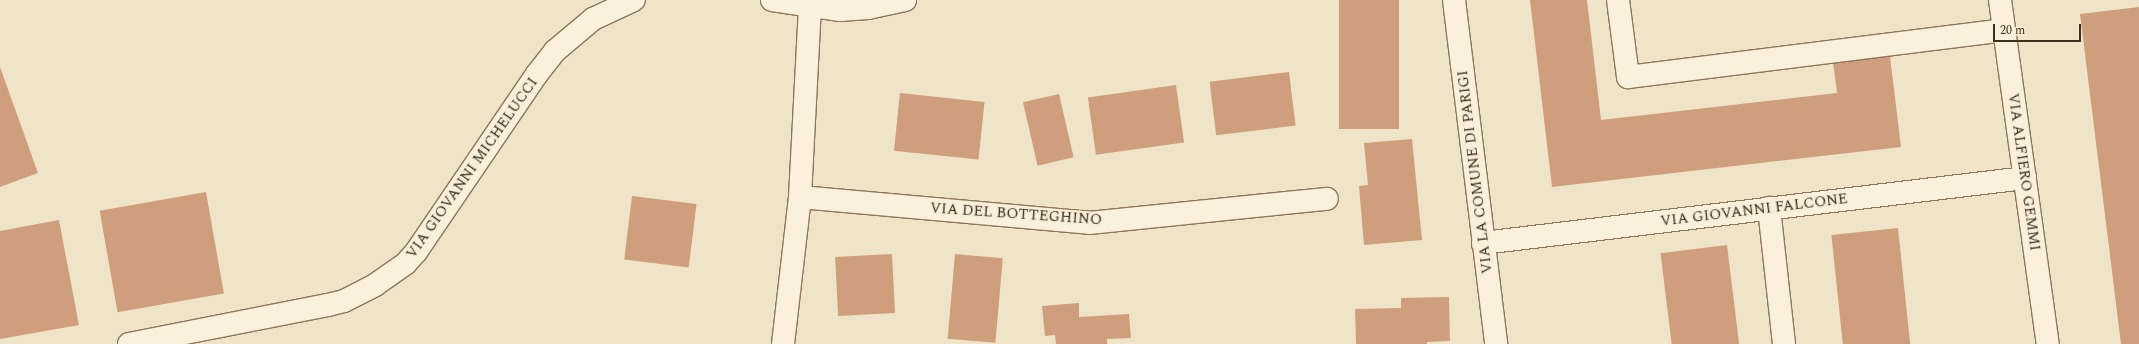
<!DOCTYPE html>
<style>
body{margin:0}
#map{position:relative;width:2139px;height:344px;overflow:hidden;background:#f0e4c8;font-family:Spectral,serif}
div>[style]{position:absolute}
.building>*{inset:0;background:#cf9f7d;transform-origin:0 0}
.roads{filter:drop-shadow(1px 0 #8d765c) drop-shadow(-1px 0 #8d765c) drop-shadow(0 1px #8d765c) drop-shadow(0 -1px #8d765c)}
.street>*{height:22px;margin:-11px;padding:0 11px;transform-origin:11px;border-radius:11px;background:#faf1dc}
span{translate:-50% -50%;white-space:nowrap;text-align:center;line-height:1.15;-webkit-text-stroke:4px #f7eed8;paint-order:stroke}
.street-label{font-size:15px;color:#3d2e20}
.scale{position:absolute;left:1993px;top:24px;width:88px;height:18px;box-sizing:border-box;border:2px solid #3d2e20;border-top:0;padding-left:5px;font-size:12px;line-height:14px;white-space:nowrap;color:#3d2e20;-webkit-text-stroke:3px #f7eed8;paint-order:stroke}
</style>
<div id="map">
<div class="building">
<i style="left:1339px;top:0;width:60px;height:129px"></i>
<i style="clip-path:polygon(1530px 0,1587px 0,1601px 120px,1837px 93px,1833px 62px,1890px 56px,1901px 147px,1552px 187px)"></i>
<i style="clip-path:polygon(2139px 7px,2139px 344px,2121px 344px,2080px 14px)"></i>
<i style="clip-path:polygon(0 67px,38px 173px,0 187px)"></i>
<i style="left:1289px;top:72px;width:54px;height:80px;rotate:83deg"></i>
<i style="left:1176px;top:85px;width:58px;height:89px;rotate:82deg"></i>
<i style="left:900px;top:93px;width:85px;height:58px;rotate:6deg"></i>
<i style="left:1059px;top:94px;width:65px;height:37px;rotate:77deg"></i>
<i style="clip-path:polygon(1412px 139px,1422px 240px,1364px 245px,1359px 186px,1368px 185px,1364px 143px)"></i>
<i style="left:206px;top:192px;width:103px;height:108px;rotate:80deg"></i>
<i style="left:632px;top:196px;width:65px;height:64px;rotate:7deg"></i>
<i style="clip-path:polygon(59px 220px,79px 325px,0 339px,0 231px)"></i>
<i style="left:1898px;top:228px;width:117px;height:67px;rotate:84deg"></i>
<i style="left:1727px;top:245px;width:100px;height:67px;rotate:83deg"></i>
<i style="left:892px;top:254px;width:59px;height:57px;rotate:87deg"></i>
<i style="left:955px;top:254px;width:48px;height:85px;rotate:5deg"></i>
<i style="clip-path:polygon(1449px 297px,1450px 341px,1427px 342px,1427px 344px,1356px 344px,1355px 309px,1401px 308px,1401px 298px)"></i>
<i style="clip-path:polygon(1079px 303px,1079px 317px,1129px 314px,1131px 338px,1107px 339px,1107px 344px,1056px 344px,1055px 335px,1045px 336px,1042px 306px)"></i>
</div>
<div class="roads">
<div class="street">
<i style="left:772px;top:0;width:69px;rotate:8.4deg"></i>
<i style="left:840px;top:10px;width:28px;rotate:-4deg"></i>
<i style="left:868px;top:8px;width:38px;rotate:-12deg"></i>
<i style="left:1454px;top:0;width:347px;rotate:83deg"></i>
<i style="left:1618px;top:0;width:78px;rotate:82.6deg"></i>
<i style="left:1628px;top:77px;width:378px;rotate:-7.1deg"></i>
<i style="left:2000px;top:0;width:347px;rotate:82.1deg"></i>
<i style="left:800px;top:197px;width:290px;rotate:5.1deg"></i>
<i style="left:1089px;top:223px;width:239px;rotate:-5.8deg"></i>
<i style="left:1769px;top:208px;width:137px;rotate:83.7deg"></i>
<i style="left:1483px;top:243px;width:546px;rotate:-6.84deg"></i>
<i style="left:129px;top:344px;width:203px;rotate:-11.1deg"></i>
<i style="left:328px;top:305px;width:16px;rotate:-14deg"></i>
<i style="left:344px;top:301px;width:35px;rotate:-27deg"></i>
<i style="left:375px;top:285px;width:38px;rotate:-35deg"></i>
<i style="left:406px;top:263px;width:15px;rotate:-48deg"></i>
<i style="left:416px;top:252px;width:215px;rotate:-55.8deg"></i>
<i style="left:537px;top:74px;width:29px;rotate:-52deg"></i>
<i style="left:555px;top:51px;width:50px;rotate:-40.1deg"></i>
<i style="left:593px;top:19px;width:45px;rotate:-24.9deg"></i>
<i style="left:783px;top:344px;width:148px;rotate:-83.4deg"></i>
<i style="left:800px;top:197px;width:190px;rotate:-87deg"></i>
</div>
</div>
<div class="street-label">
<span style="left:472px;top:168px;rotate:-55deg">VIA GIOVANNI MICHELUCCI</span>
<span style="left:1475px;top:172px;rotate:-97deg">VIA LA COMUNE DI PARIGI</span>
<span style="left:2024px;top:172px;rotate:82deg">VIA ALFIERO GEMMI</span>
<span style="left:1754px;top:210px;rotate:-7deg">VIA GIOVANNI FALCONE</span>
<span style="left:1016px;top:214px;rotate:4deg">VIA DEL BOTTEGHINO</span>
</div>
<div class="scale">20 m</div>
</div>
